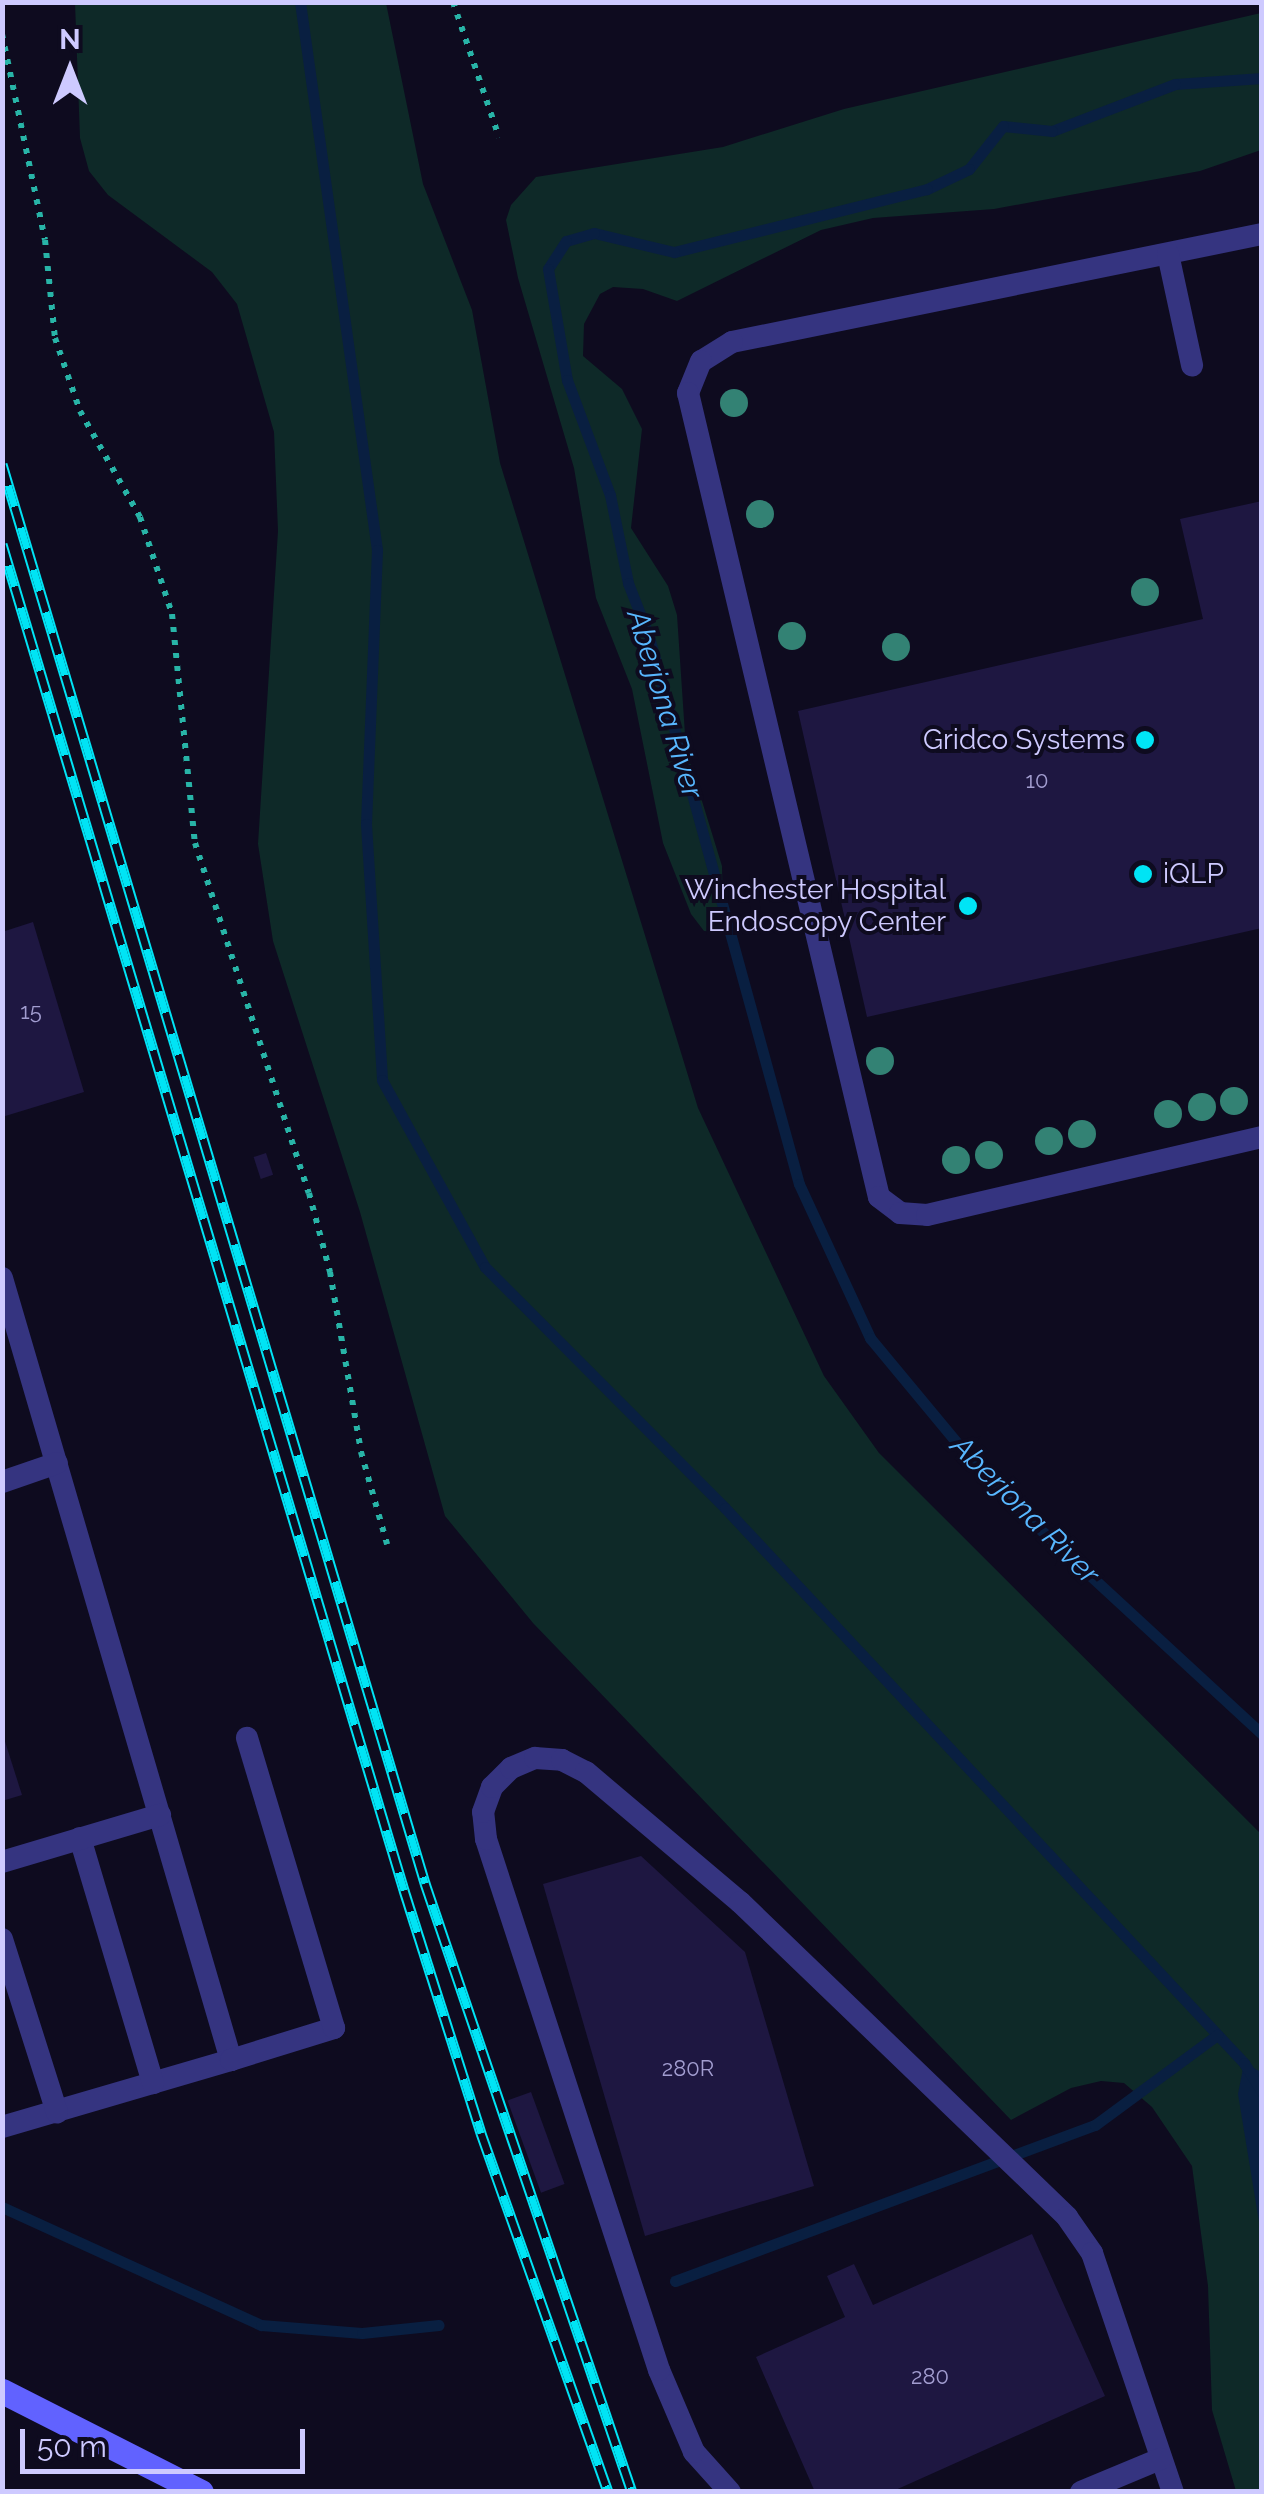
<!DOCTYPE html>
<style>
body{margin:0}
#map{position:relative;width:1264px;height:2494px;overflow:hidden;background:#0e0b1f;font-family:Raleway,sans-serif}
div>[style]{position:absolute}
.green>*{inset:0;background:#0e2928}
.water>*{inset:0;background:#091f41}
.stream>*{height:11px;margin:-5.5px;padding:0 5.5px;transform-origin:5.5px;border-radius:5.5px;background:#091f41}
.building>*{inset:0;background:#1e1741;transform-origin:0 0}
.path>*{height:6px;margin-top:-3px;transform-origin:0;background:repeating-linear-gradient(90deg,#28b4a7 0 5px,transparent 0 13px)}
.service>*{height:22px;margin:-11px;padding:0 11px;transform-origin:11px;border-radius:11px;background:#353480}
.secondary>*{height:25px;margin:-12.5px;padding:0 12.5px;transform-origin:12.5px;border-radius:12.5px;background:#6162ff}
.rail>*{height:11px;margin-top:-5.5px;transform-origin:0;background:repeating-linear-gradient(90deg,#0e0b1f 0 22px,#00e4f5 0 44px);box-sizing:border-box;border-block:2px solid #00e4f5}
.trees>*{width:28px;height:28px;margin:-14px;border-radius:50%;background:#338274}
.dots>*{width:28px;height:28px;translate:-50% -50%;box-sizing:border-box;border:5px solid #0e0b1f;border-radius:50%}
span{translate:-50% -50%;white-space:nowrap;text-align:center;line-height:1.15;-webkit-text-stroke:8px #0e0b1f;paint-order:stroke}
.number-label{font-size:22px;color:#a29dd0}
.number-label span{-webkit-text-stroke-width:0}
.poi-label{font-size:28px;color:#cecaff}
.right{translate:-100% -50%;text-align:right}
.left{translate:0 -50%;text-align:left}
.water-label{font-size:30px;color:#58b7ff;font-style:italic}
.frame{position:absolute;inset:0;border:5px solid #cecaff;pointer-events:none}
.north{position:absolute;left:20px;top:20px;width:100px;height:100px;-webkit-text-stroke:8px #0e0b1f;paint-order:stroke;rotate:0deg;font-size:28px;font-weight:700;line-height:40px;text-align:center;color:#cecaff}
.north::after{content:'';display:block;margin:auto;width:35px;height:45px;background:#cecaff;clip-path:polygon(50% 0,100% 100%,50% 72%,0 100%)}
.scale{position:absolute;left:20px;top:2429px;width:285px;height:45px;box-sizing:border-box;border:5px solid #cecaff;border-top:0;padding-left:12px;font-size:30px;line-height:35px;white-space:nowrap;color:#cecaff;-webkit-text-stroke:8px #0e0b1f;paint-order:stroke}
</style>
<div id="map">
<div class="green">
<i style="clip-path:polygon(75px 3px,386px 3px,423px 184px,472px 310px,500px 463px,698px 1108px,824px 1376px,879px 1453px,1261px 1834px,1261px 2491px,1236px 2491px,1212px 2410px,1208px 2286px,1192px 2166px,1152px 2107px,1124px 2083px,1101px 2081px,1071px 2088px,1011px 2120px,533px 1623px,445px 1516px,360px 1212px,273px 941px,258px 844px,278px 531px,274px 432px,237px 304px,212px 272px,108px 195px,89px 171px,80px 138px)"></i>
<i style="clip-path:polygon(1261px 13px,1261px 150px,1200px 171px,994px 209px,873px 218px,821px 230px,677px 301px,643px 289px,613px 287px,600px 294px,584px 324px,583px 356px,622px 389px,642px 429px,631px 528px,668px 586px,677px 615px,686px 749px,722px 866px,723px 919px,717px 932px,704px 931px,691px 914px,663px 843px,632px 689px,596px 598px,574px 468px,518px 278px,506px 220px,511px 205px,536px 177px,723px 147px,844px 109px)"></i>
</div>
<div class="water">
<i style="clip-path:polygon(1244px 2063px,1261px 2072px,1261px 2234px,1238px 2094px)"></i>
</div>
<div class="stream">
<i style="left:300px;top:2px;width:553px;rotate:82deg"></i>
<i style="left:377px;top:550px;width:274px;rotate:92.3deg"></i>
<i style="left:366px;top:824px;width:256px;rotate:86.4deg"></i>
<i style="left:382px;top:1080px;width:213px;rotate:61.2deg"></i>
<i style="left:485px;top:1267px;width:340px;rotate:45.1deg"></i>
<i style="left:725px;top:1508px;width:760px;rotate:46.92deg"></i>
<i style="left:1244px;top:2063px;width:34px;rotate:58deg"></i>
<i style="left:1262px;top:78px;width:87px;rotate:176.1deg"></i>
<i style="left:1175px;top:84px;width:132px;rotate:159.1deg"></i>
<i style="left:1052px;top:131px;width:49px;rotate:-174.2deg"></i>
<i style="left:1003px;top:126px;width:55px;rotate:128.3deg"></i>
<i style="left:969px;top:169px;width:47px;rotate:154.5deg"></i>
<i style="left:927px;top:189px;width:261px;rotate:166deg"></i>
<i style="left:674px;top:252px;width:82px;rotate:-166.6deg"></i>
<i style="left:594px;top:233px;width:29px;rotate:164deg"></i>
<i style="left:566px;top:241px;width:33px;rotate:123deg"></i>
<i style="left:548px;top:269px;width:113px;rotate:80.3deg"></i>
<i style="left:567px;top:380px;width:123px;rotate:69.5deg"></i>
<i style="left:610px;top:495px;width:90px;rotate:78.4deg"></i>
<i style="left:628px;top:583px;width:58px;rotate:68.7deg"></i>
<i style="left:649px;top:637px;width:567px;rotate:74.67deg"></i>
<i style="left:799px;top:1184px;width:170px;rotate:65.2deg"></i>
<i style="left:870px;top:1338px;width:190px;rotate:50.3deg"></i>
<i style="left:991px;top:1484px;width:369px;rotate:42.7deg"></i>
<i style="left:2px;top:2207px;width:285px;rotate:24.5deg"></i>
<i style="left:261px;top:2325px;width:101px;rotate:4.5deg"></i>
<i style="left:362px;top:2333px;width:77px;rotate:-5.9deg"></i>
<i style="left:675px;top:2281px;width:448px;rotate:-20.4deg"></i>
<i style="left:1095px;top:2125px;width:152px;rotate:-36.4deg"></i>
</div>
<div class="building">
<i style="clip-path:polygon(1262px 501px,1262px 928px,867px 1017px,798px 711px,1203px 619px,1180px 519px)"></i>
<i style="clip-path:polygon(33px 922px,84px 1092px,2px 1117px,2px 932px)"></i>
<i style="left:266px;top:1153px;width:23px;height:13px;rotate:72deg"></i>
<i style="clip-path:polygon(2px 1732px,22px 1795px,2px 1801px)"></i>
<i style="clip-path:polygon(641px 1856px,745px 1952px,814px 2186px,645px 2236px,543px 1884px)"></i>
<i style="left:531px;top:2092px;width:98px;height:25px;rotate:70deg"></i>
<i style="clip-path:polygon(1032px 2234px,1105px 2396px,891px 2492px,815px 2492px,756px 2357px,845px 2317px,827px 2276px,854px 2264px,873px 2305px)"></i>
</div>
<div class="path">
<i style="left:453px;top:2px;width:143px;rotate:71.2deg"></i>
<i style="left:2px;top:34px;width:210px;rotate:78.2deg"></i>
<i style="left:45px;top:240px;width:99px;rotate:84.2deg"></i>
<i style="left:55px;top:338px;width:77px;rotate:71.1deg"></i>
<i style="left:80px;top:411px;width:122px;rotate:60.5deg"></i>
<i style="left:140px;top:517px;width:102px;rotate:71.7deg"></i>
<i style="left:172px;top:614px;width:230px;rotate:84.3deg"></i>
<i style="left:195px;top:843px;width:368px;rotate:72deg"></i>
<i style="left:309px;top:1193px;width:82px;rotate:75.1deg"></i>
<i style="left:330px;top:1272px;width:183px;rotate:80.2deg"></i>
<i style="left:361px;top:1452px;width:96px;rotate:74.2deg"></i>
</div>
<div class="service">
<i style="left:1262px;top:234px;width:541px;rotate:168.48deg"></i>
<i style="left:732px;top:342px;width:36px;rotate:148deg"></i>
<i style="left:701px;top:361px;width:35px;rotate:112deg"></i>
<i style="left:688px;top:393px;width:826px;rotate:76.64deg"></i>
<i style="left:879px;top:1197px;width:26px;rotate:37deg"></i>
<i style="left:900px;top:1213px;width:27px;rotate:4deg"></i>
<i style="left:927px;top:1215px;width:344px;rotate:-13.1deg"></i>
<i style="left:1168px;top:254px;width:114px;rotate:77.8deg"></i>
<i style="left:2px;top:1278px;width:815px;rotate:73.68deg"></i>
<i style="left:231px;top:2060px;width:239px;rotate:163.7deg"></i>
<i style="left:2px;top:1482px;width:58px;rotate:-19.1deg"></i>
<i style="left:80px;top:1838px;width:256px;rotate:73.4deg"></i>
<i style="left:2px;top:1862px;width:165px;rotate:-16.6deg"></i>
<i style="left:2px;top:1939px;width:182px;rotate:72.4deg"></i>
<i style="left:231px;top:2060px;width:108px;rotate:-17.3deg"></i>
<i style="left:334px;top:2028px;width:303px;rotate:-106.7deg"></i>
<i style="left:730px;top:2492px;width:54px;rotate:-132deg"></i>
<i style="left:694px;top:2452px;width:89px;rotate:-113.1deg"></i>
<i style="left:659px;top:2370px;width:558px;rotate:-108.05deg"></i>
<i style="left:486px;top:1839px;width:27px;rotate:-96deg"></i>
<i style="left:483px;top:1812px;width:27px;rotate:-70deg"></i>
<i style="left:492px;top:1787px;width:27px;rotate:-45deg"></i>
<i style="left:511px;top:1768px;width:26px;rotate:-23deg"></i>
<i style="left:535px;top:1758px;width:27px;rotate:4deg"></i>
<i style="left:562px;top:1760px;width:27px;rotate:27deg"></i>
<i style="left:586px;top:1772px;width:202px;rotate:40.2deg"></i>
<i style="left:740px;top:1902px;width:454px;rotate:43.9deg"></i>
<i style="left:1067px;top:2217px;width:44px;rotate:55.2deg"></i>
<i style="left:1092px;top:2253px;width:252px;rotate:71.3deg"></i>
<i style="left:1081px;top:2492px;width:86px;rotate:-22.7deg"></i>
</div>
<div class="secondary">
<i style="left:2px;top:2391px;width:223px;rotate:26.9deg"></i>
</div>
<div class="rail">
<i style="left:2px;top:464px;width:1481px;rotate:73.4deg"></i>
<i style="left:425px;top:1883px;width:643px;rotate:71.23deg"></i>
<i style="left:2px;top:544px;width:1405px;rotate:73.37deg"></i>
<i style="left:404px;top:1890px;width:255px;rotate:72.4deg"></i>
<i style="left:481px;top:2133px;width:381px;rotate:70.5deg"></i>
</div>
<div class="trees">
<i style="left:734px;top:403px"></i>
<i style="left:760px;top:514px"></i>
<i style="left:1145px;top:592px"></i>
<i style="left:792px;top:636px"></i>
<i style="left:896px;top:647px"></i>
<i style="left:880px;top:1061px"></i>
<i style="left:1234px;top:1101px"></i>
<i style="left:1202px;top:1107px"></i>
<i style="left:1168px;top:1114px"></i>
<i style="left:1082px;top:1134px"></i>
<i style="left:1049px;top:1141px"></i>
<i style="left:989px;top:1155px"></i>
<i style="left:956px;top:1160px"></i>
</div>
<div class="dots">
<i style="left:1145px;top:740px;background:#00e4f5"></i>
<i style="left:1143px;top:874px;background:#00e4f5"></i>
<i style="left:968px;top:906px;background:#00e4f5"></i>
</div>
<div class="number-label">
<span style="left:1037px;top:781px">10</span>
<span style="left:31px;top:1012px">15</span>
<span style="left:688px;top:2069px">280R</span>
<span style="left:930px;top:2377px">280</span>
</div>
<div class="poi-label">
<span class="right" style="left:1125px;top:740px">Gridco Systems</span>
<span class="left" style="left:1163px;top:874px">iQLP</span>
<span class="right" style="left:946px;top:906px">Winchester Hospital<br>Endoscopy Center</span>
</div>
<div class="water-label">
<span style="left:665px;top:704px;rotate:73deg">Aberjona River</span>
<span style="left:1025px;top:1510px;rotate:45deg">Aberjona River</span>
</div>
<div class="frame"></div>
<div class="north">N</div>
<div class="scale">50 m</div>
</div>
